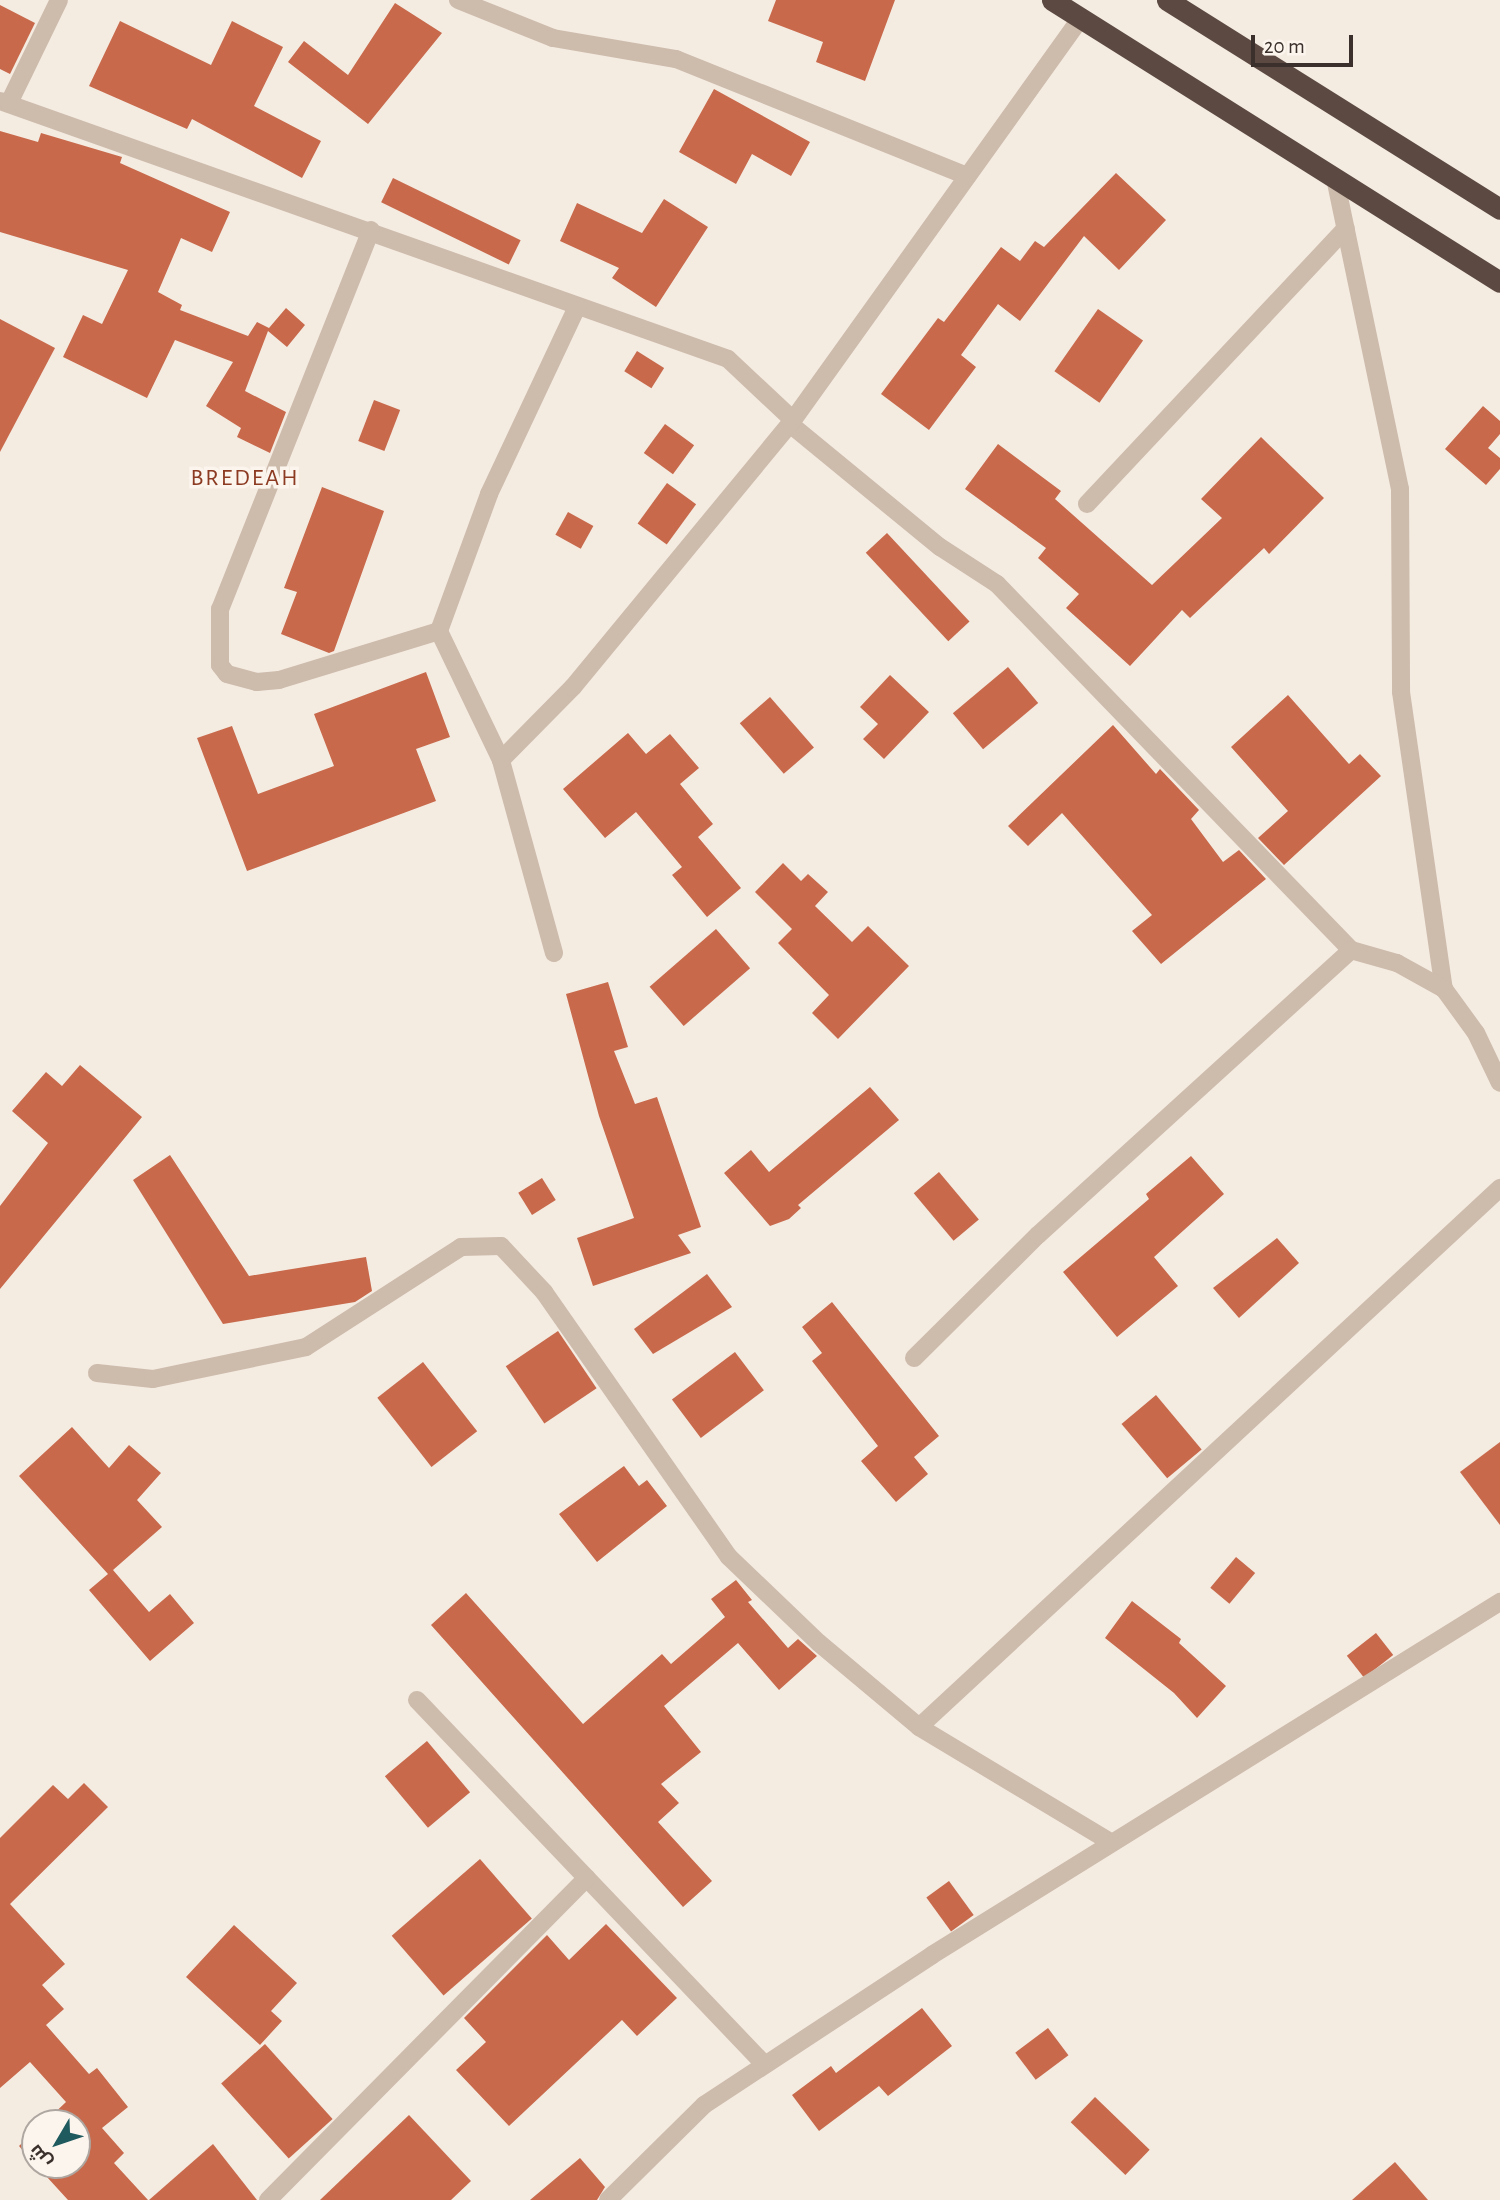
<!DOCTYPE html>
<meta charset="utf-8">
<style>
body{margin:0}
#map{position:relative;width:1500px;height:2200px;overflow:hidden;background:#f4ebe1;font-family:"Alegreya Sans",Cairo,sans-serif}
div>[style]{position:absolute}
.building>*{inset:0;background:#c8694b;transform-origin:0 0}
.minor>*{height:18px;margin:-9px;padding:0 9px;transform-origin:9px;border-radius:9px;background:#cdbbac}
.highway>*{height:21px;margin:-10.5px;padding:0 10.5px;transform-origin:10.5px;border-radius:10.5px;background:#5c4a42}
span{translate:-50% -50%;white-space:nowrap;text-align:center;line-height:1.15;-webkit-text-stroke:7px #fbf5ee;paint-order:stroke}
.quarter-label{font-size:24px;color:#8c3b22;letter-spacing:2px}
.north{position:absolute;left:21px;top:2109px;width:70px;height:70px;box-sizing:border-box;background:#fbf5ee;border:2px solid #aea6a0;border-radius:50%;rotate:231deg;font-size:19px;font-weight:700;line-height:28px;text-align:center;color:#3b302b}
.north::after{content:'';display:block;margin:auto;width:24px;height:32px;background:#1f5a5e;clip-path:polygon(50% 0,100% 100%,50% 72%,0 100%)}
.scale{position:absolute;left:1251px;top:35px;width:102px;height:32px;box-sizing:border-box;border:4px solid #3b302b;border-top:0;padding-left:9px;font-size:21px;line-height:24px;white-space:nowrap;color:#3b302b;-webkit-text-stroke:5px #fbf5ee;paint-order:stroke}
</style>
<div id="map">
<div class="building">
<i style="clip-path:polygon(776px 0,895px 0,865px 81px,816px 62px,823px 42px,768px 21px)"></i>
<i style="clip-path:polygon(395px 3px,442px 33px,368px 124px,288px 62px,304px 41px,348px 75px)"></i>
<i style="clip-path:polygon(0 5px,35px 23px,10px 74px,0 69px)"></i>
<i style="clip-path:polygon(120px 21px,211px 65px,232px 21px,283px 47px,254px 106px,321px 141px,302px 178px,192px 119px,187px 129px,89px 86px)"></i>
<i style="clip-path:polygon(714px 89px,810px 142px,791px 176px,752px 154px,736px 184px,679px 152px)"></i>
<i style="clip-path:polygon(0 131px,38px 142px,41px 133px,122px 157px,120px 163px,230px 212px,212px 252px,181px 238px,158px 292px,182px 305px,180px 310px,248px 336px,257px 322px,269px 328px,286px 308px,305px 325px,287px 347px,268px 331px,245px 391px,286px 412px,270px 453px,237px 437px,241px 428px,206px 406px,233px 362px,175px 340px,147px 398px,63px 357px,83px 315px,102px 324px,128px 270px,0 232px)"></i>
<i style="clip-path:polygon(1116px 173px,1166px 220px,1119px 270px,1084px 236px,1020px 321px,998px 304px,961px 355px,976px 367px,929px 430px,881px 394px,938px 318px,944px 322px,1001px 247px,1020px 261px,1035px 241px,1044px 247px)"></i>
<i style="left:393px;top:178px;width:142px;height:27px;rotate:26deg"></i>
<i style="clip-path:polygon(664px 199px,708px 227px,656px 307px,612px 278px,619px 268px,560px 241px,577px 203px,642px 233px)"></i>
<i style="left:1098px;top:309px;width:55px;height:76px;rotate:35deg"></i>
<i style="clip-path:polygon(0 319px,55px 348px,0 452px)"></i>
<i style="left:637px;top:351px;width:32px;height:24px;rotate:32deg"></i>
<i style="left:374px;top:400px;width:28px;height:44px;rotate:21deg"></i>
<i style="clip-path:polygon(1483px 406px,1500px 421px,1500px 434px,1488px 448px,1500px 458px,1500px 469px,1486px 485px,1445px 449px)"></i>
<i style="left:665px;top:424px;width:36px;height:36px;rotate:36deg"></i>
<i style="clip-path:polygon(1261px 437px,1324px 498px,1269px 554px,1264px 548px,1190px 618px,1182px 610px,1130px 666px,1066px 608px,1079px 594px,1038px 558px,1046px 548px,965px 489px,998px 444px,1061px 491px,1055px 499px,1152px 585px,1222px 518px,1201px 499px)"></i>
<i style="left:667px;top:483px;width:36px;height:50px;rotate:36deg"></i>
<i style="clip-path:polygon(322px 487px,384px 511px,334px 651px,329px 653px,281px 634px,297px 592px,284px 588px)"></i>
<i style="left:568px;top:512px;width:29px;height:26px;rotate:29deg"></i>
<i style="left:887px;top:533px;width:121px;height:29px;rotate:47deg"></i>
<i style="left:1008px;top:667px;width:47px;height:72px;rotate:50deg"></i>
<i style="clip-path:polygon(426px 672px,450px 737px,416px 749px,436px 801px,247px 871px,197px 738px,232px 726px,258px 794px,334px 766px,314px 714px)"></i>
<i style="clip-path:polygon(890px 675px,929px 712px,884px 759px,863px 739px,878px 724px,860px 707px)"></i>
<i style="clip-path:polygon(1288px 695px,1349px 764px,1360px 754px,1381px 776px,1284px 865px,1258px 838px,1288px 811px,1231px 747px)"></i>
<i style="left:770px;top:697px;width:67px;height:40px;rotate:49deg"></i>
<i style="clip-path:polygon(1113px 725px,1156px 774px,1160px 769px,1199px 810px,1191px 819px,1223px 862px,1239px 850px,1266px 879px,1161px 964px,1132px 931px,1152px 915px,1062px 813px,1028px 846px,1008px 826px)"></i>
<i style="clip-path:polygon(628px 733px,646px 754px,670px 734px,699px 768px,680px 784px,713px 824px,698px 837px,741px 888px,707px 917px,672px 875px,682px 867px,636px 812px,605px 838px,563px 789px)"></i>
<i style="clip-path:polygon(783px 863px,801px 881px,808px 874px,828px 892px,815px 906px,852px 942px,868px 926px,909px 966px,838px 1039px,812px 1013px,829px 995px,778px 943px,792px 929px,755px 892px)"></i>
<i style="left:716px;top:929px;width:52px;height:88px;rotate:49deg"></i>
<i style="clip-path:polygon(608px 982px,628px 1047px,614px 1051px,635px 1104px,657px 1097px,701px 1227px,678px 1235px,691px 1253px,593px 1286px,577px 1238px,634px 1218px,599px 1116px,566px 994px)"></i>
<i style="clip-path:polygon(80px 1065px,142px 1117px,0 1289px,0 1206px,48px 1143px,12px 1111px,46px 1072px,62px 1086px)"></i>
<i style="clip-path:polygon(870px 1087px,899px 1120px,798px 1205px,801px 1208px,789px 1219px,770px 1226px,724px 1173px,751px 1150px,769px 1172px)"></i>
<i style="clip-path:polygon(170px 1155px,249px 1276px,366px 1257px,372px 1291px,355px 1302px,223px 1324px,133px 1180px)"></i>
<i style="clip-path:polygon(1191px 1156px,1224px 1194px,1154px 1257px,1178px 1286px,1117px 1337px,1063px 1272px,1149px 1199px,1146px 1194px)"></i>
<i style="left:939px;top:1172px;width:62px;height:33px;rotate:50deg"></i>
<i style="left:542px;top:1178px;width:26px;height:28px;rotate:58deg"></i>
<i style="clip-path:polygon(1277px 1238px,1299px 1263px,1239px 1318px,1213px 1288px)"></i>
<i style="clip-path:polygon(707px 1274px,732px 1307px,653px 1354px,634px 1329px)"></i>
<i style="clip-path:polygon(832px 1302px,939px 1436px,914px 1457px,928px 1474px,896px 1502px,861px 1461px,878px 1446px,812px 1361px,822px 1353px,802px 1327px)"></i>
<i style="left:558px;top:1331px;width:69px;height:63px;rotate:56deg"></i>
<i style="left:735px;top:1352px;width:48px;height:79px;rotate:53deg"></i>
<i style="left:423px;top:1362px;width:88px;height:58px;rotate:52deg"></i>
<i style="left:1156px;top:1395px;width:71px;height:45px;rotate:50deg"></i>
<i style="clip-path:polygon(72px 1427px,109px 1468px,129px 1445px,161px 1473px,137px 1500px,162px 1527px,113px 1570px,149px 1612px,170px 1594px,194px 1623px,150px 1661px,89px 1590px,108px 1574px,19px 1476px)"></i>
<i style="clip-path:polygon(1500px 1442px,1500px 1525px,1460px 1472px)"></i>
<i style="clip-path:polygon(624px 1466px,639px 1486px,647px 1480px,667px 1506px,597px 1562px,559px 1514px)"></i>
<i style="left:1236px;top:1557px;width:25px;height:40px;rotate:40deg"></i>
<i style="clip-path:polygon(736px 1580px,752px 1600px,748px 1602px,788px 1648px,798px 1639px,817px 1656px,779px 1690px,738px 1643px,664px 1706px,701px 1752px,661px 1784px,679px 1803px,658px 1822px,712px 1881px,683px 1907px,431px 1625px,466px 1593px,583px 1724px,662px 1654px,671px 1664px,725px 1617px,711px 1599px)"></i>
<i style="clip-path:polygon(1132px 1601px,1181px 1639px,1179px 1643px,1226px 1686px,1197px 1718px,1174px 1693px,1105px 1638px)"></i>
<i style="left:1376px;top:1633px;width:28px;height:37px;rotate:52deg"></i>
<i style="left:427px;top:1741px;width:67px;height:55px;rotate:50deg"></i>
<i style="clip-path:polygon(84px 1783px,108px 1807px,10px 1904px,65px 1964px,42px 1985px,64px 2009px,46px 2025px,89px 2074px,97px 2068px,128px 2107px,102px 2128px,124px 2153px,114px 2163px,148px 2200px,68px 2200px,36px 2165px,77px 2165px,77px 2123px,44px 2123px,66px 2102px,30px 2062px,0 2088px,0 1838px,53px 1785px,68px 1799px)"></i>
<i style="left:480px;top:1859px;width:79px;height:117px;rotate:49deg"></i>
<i style="left:949px;top:1881px;width:42px;height:28px;rotate:54deg"></i>
<i style="clip-path:polygon(606px 1924px,677px 1998px,637px 2036px,622px 2020px,509px 2126px,456px 2070px,486px 2042px,464px 2018px,547px 1935px,569px 1960px)"></i>
<i style="clip-path:polygon(234px 1925px,297px 1983px,271px 2011px,282px 2021px,260px 2045px,186px 1977px)"></i>
<i style="clip-path:polygon(922px 2008px,952px 2046px,888px 2096px,879px 2086px,819px 2131px,792px 2095px,831px 2066px,836px 2073px)"></i>
<i style="left:1048px;top:2028px;width:34px;height:41px;rotate:53deg"></i>
<i style="left:265px;top:2044px;width:101px;height:59px;rotate:48deg"></i>
<i style="left:1095px;top:2097px;width:76px;height:35px;rotate:44deg"></i>
<i style="clip-path:polygon(409px 2115px,471px 2181px,451px 2200px,320px 2200px)"></i>
<i style="clip-path:polygon(35px 2131px,35px 2164px,19px 2146px)"></i>
<i style="clip-path:polygon(213px 2144px,257px 2200px,149px 2200px)"></i>
<i style="clip-path:polygon(580px 2158px,605px 2187px,597px 2200px,530px 2200px)"></i>
<i style="clip-path:polygon(1395px 2162px,1428px 2200px,1352px 2200px)"></i>
</div>
<div class="minor">
<i style="left:458px;top:0;width:102px;rotate:21.8deg"></i>
<i style="left:553px;top:38px;width:125px;rotate:9.7deg"></i>
<i style="left:676px;top:59px;width:314px;rotate:21.9deg"></i>
<i style="left:0;top:101px;width:772px;rotate:19.51deg"></i>
<i style="left:728px;top:359px;width:89px;rotate:43.2deg"></i>
<i style="left:9px;top:103px;width:114px;rotate:-64.1deg"></i>
<i style="left:1335px;top:178px;width:318px;rotate:78.2deg"></i>
<i style="left:1400px;top:489px;width:203px;rotate:89.7deg"></i>
<i style="left:1401px;top:692px;width:300px;rotate:81.8deg"></i>
<i style="left:371px;top:230px;width:408px;rotate:111.7deg"></i>
<i style="left:220px;top:609px;width:56px;rotate:90deg"></i>
<i style="left:220px;top:665px;width:11px;rotate:52deg"></i>
<i style="left:227px;top:674px;width:31px;rotate:15deg"></i>
<i style="left:257px;top:682px;width:22px;rotate:-5deg"></i>
<i style="left:279px;top:680px;width:167px;rotate:-17deg"></i>
<i style="left:790px;top:424px;width:194px;rotate:39.4deg"></i>
<i style="left:940px;top:547px;width:68px;rotate:33deg"></i>
<i style="left:997px;top:584px;width:509px;rotate:45.95deg"></i>
<i style="left:1351px;top:950px;width:48px;rotate:15.8deg"></i>
<i style="left:1397px;top:963px;width:54px;rotate:29deg"></i>
<i style="left:1444px;top:989px;width:54px;rotate:54deg"></i>
<i style="left:1476px;top:1033px;width:55px;rotate:64.4deg"></i>
<i style="left:1087px;top:504px;width:378px;rotate:-46.8deg"></i>
<i style="left:501px;top:760px;width:103px;rotate:-45.4deg"></i>
<i style="left:573px;top:687px;width:346px;rotate:-50.5deg"></i>
<i style="left:793px;top:420px;width:495px;rotate:-54.4deg"></i>
<i style="left:554px;top:953px;width:200px;rotate:-105.4deg"></i>
<i style="left:501px;top:760px;width:143px;rotate:-115.7deg"></i>
<i style="left:439px;top:631px;width:146px;rotate:-69.9deg"></i>
<i style="left:489px;top:494px;width:207px;rotate:-64.8deg"></i>
<i style="left:914px;top:1358px;width:175px;rotate:-44.8deg"></i>
<i style="left:1038px;top:1235px;width:423px;rotate:-42.3deg"></i>
<i style="left:97px;top:1373px;width:56px;rotate:6.1deg"></i>
<i style="left:153px;top:1379px;width:156px;rotate:-11.8deg"></i>
<i style="left:306px;top:1347px;width:184px;rotate:-32.8deg"></i>
<i style="left:461px;top:1247px;width:40px;rotate:-1.4deg"></i>
<i style="left:501px;top:1246px;width:63px;rotate:46.9deg"></i>
<i style="left:544px;top:1292px;width:323px;rotate:55.1deg"></i>
<i style="left:729px;top:1557px;width:124px;rotate:43.7deg"></i>
<i style="left:819px;top:1643px;width:131px;rotate:40deg"></i>
<i style="left:919px;top:1727px;width:225px;rotate:31deg"></i>
<i style="left:417px;top:1700px;width:504px;rotate:46.37deg"></i>
<i style="left:919px;top:1727px;width:793px;rotate:-42.85deg"></i>
<i style="left:268px;top:2200px;width:453px;rotate:-45.3deg"></i>
<i style="left:608px;top:2200px;width:135px;rotate:-44.7deg"></i>
<i style="left:704px;top:2105px;width:273px;rotate:-33.3deg"></i>
<i style="left:932px;top:1955px;width:669px;rotate:-31.86deg"></i>
</div>
<div class="highway">
<i style="left:1052px;top:0;width:529px;rotate:32.19deg"></i>
<i style="left:1167px;top:0;width:393px;rotate:32.1deg"></i>
</div>
<div class="quarter-label">
<span style="left:245px;top:479px">BREDEAH</span>
</div>
<div class="north">ش</div>
<div class="scale">20 m</div>
</div>
